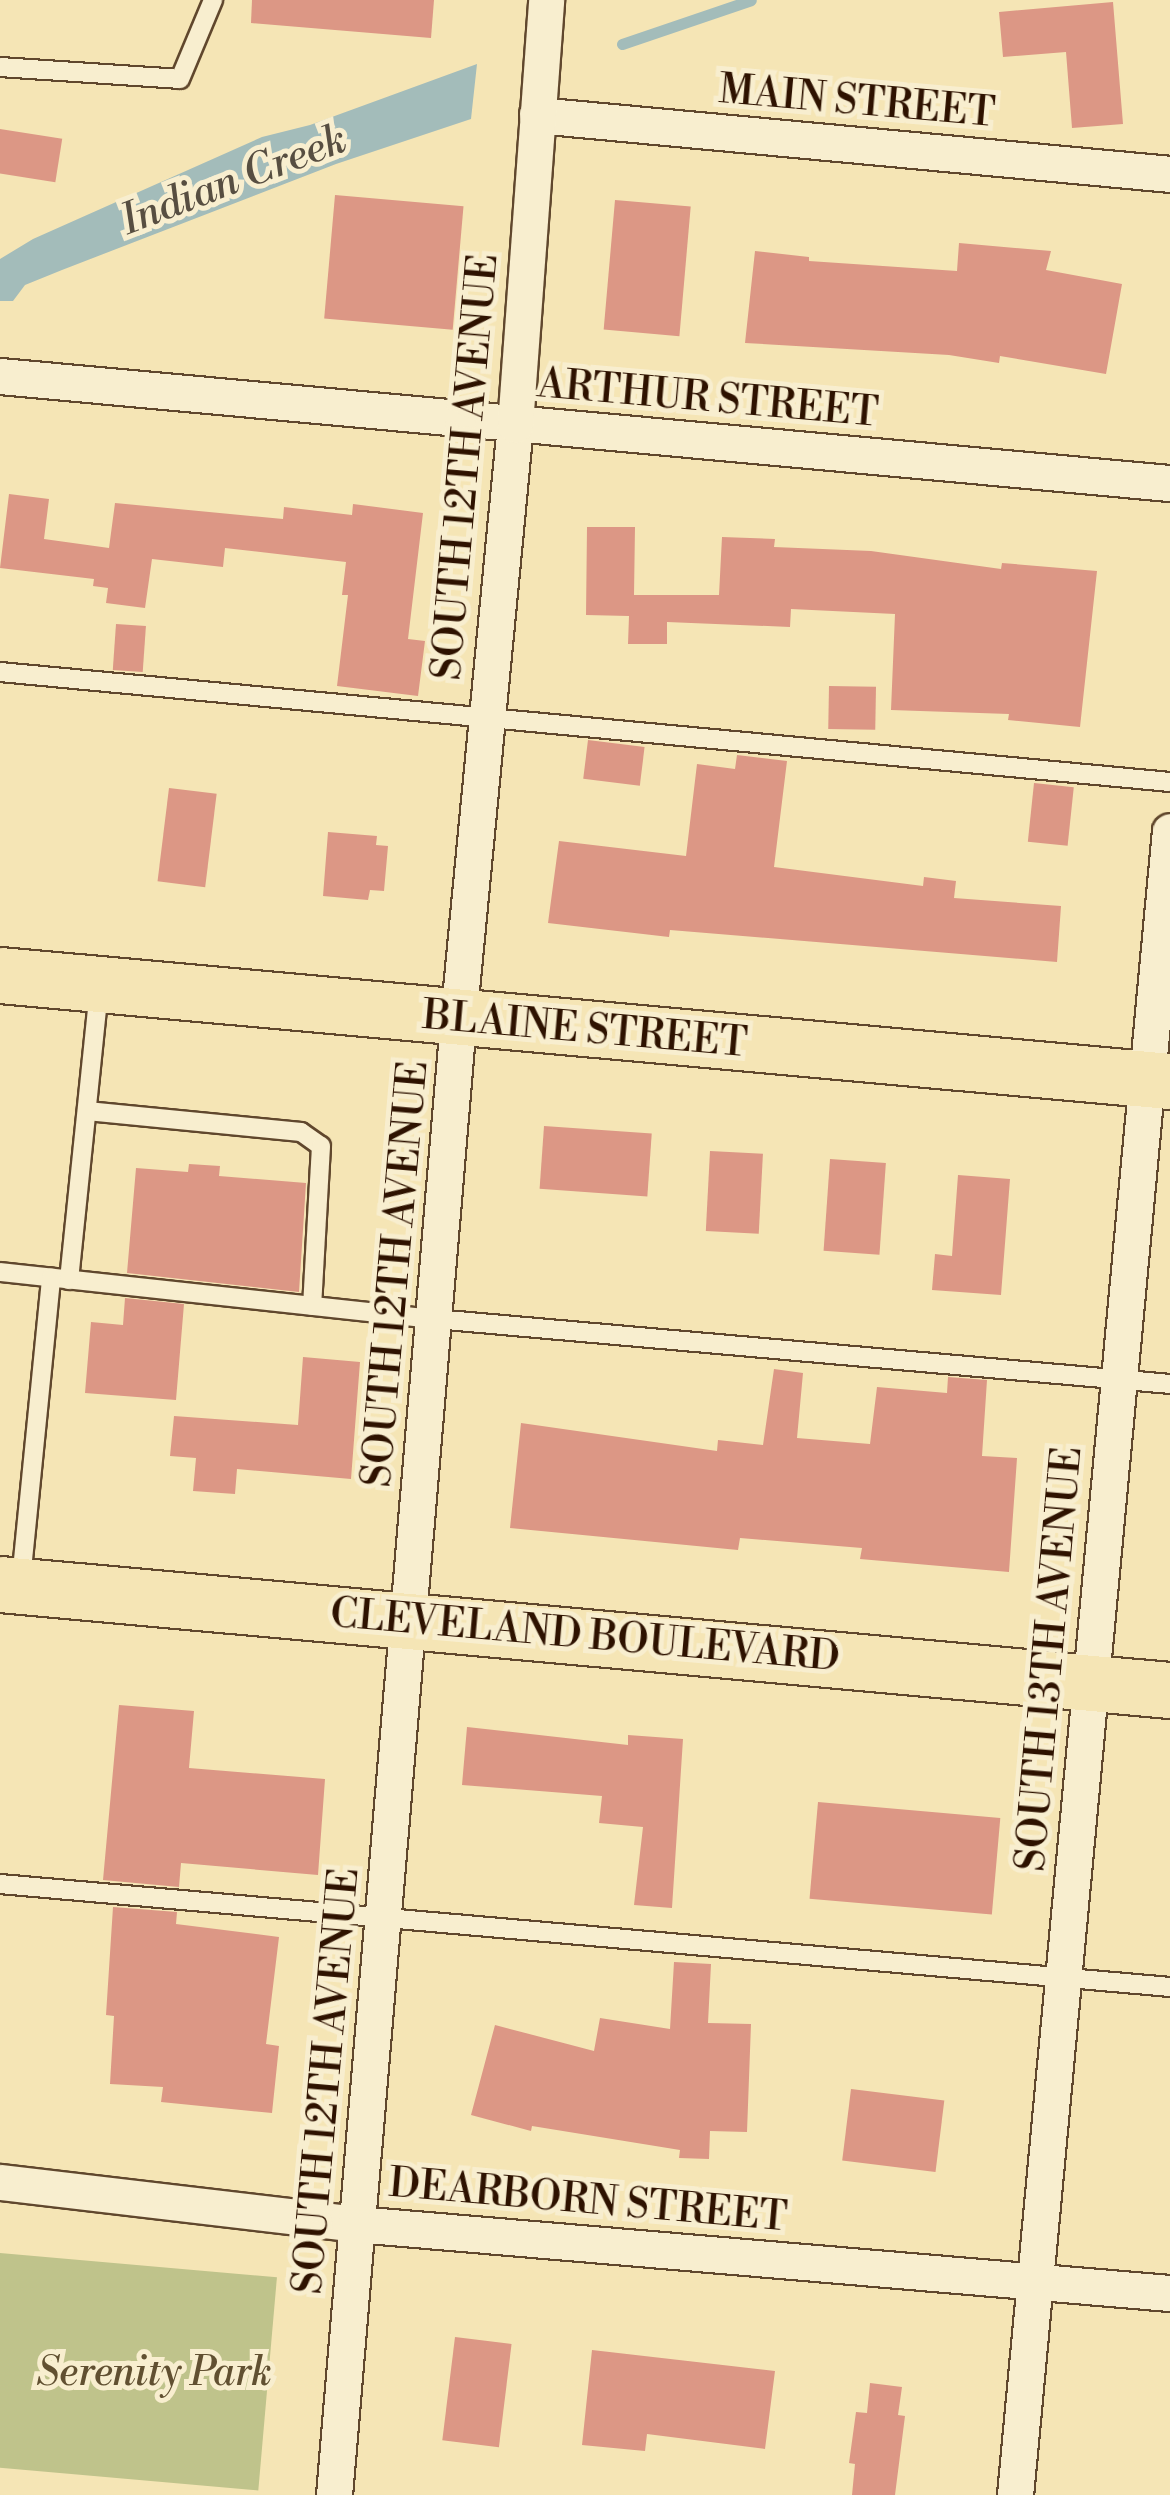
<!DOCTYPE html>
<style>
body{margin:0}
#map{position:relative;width:1170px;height:2495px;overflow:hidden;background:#f5e5b5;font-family:"Libre Bodoni",serif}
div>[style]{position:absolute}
.green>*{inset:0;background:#bfc38b;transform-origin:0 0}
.water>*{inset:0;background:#a3bcba}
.stream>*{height:11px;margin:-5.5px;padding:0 5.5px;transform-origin:5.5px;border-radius:5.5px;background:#a3bcba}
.building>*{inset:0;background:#dc9785;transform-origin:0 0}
.roads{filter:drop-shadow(2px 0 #60472d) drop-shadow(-2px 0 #60472d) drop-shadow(0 2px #60472d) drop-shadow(0 -2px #60472d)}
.service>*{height:18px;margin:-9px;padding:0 9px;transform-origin:9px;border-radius:9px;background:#f8eecf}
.minor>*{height:35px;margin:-17.5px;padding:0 17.5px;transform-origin:17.5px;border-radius:17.5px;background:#f8eecf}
.primary>*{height:55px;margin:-27.5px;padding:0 27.5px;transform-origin:27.5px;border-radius:27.5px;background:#f5e5b5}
span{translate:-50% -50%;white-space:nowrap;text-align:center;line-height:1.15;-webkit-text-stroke:10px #f8eecf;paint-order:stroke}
.street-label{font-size:40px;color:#2e1200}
.park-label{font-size:40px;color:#615031;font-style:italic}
.water-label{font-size:42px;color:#574e41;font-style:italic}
</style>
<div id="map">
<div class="green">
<i style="left:0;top:2253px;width:278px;height:214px;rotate:5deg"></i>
</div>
<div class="water">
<i style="clip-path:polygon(477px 64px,471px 119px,336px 164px,62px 270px,25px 285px,13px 301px,0 301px,0 259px,33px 239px,262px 137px,310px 125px)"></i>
</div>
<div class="stream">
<i style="left:622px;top:44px;width:136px;rotate:-18.8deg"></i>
</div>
<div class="building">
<i style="clip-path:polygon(252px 0,434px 0,431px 38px,251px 23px)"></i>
<i style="clip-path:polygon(1113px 2px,1123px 124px,1072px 128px,1066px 52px,1003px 57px,999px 12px)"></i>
<i style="left:0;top:129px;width:63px;height:44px;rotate:9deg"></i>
<i style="left:335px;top:195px;width:129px;height:124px;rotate:5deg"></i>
<i style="left:615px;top:200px;width:76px;height:130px;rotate:5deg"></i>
<i style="clip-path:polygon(959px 243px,1051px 251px,1046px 270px,1122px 284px,1106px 374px,1000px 356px,999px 363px,949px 355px,745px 343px,755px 251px,809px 257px,809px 261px,957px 271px)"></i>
<i style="clip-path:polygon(9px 494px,49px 499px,44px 539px,109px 548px,115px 503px,283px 519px,284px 507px,352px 515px,353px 504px,423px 513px,408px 639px,425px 641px,418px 696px,337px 686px,348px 595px,342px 595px,346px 562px,225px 548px,223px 567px,152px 559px,145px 608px,106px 603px,108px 588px,93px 586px,94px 579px,0 568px)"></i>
<i style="clip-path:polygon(587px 527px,635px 527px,634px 595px,719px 595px,722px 537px,775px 539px,774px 547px,871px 551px,1001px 569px,1002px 563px,1097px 571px,1080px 727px,1008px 720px,1009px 714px,891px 710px,895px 614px,791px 609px,790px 627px,667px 622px,667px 644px,628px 644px,629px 616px,586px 615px)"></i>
<i style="left:116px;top:624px;width:30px;height:46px;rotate:4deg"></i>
<i style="left:829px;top:686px;width:47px;height:43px;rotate:1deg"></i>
<i style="left:588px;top:740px;width:57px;height:39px;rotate:7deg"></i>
<i style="clip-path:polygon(737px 755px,787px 761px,774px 867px,923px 886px,924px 877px,956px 881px,954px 898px,1061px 906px,1057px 962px,670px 930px,669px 937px,548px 923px,559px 841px,686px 856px,697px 764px,735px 769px)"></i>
<i style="left:1034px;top:783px;width:40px;height:59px;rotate:6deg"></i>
<i style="left:169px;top:788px;width:48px;height:94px;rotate:7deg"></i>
<i style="clip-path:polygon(328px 832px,377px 836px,376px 845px,388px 846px,384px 891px,370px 890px,368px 900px,323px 896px)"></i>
<i style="left:544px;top:1126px;width:108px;height:63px;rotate:4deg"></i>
<i style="left:710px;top:1151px;width:53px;height:80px;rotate:3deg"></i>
<i style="left:830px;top:1159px;width:56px;height:92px;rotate:4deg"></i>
<i style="clip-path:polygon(189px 1164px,220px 1166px,219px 1176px,306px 1183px,299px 1292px,127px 1273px,136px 1168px,188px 1172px)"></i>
<i style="clip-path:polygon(958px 1175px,1010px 1179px,1001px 1295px,932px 1290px,935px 1254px,952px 1256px)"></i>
<i style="clip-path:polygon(125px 1298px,184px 1304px,176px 1400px,85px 1393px,91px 1322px,123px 1325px)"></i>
<i style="clip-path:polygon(303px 1357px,360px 1362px,351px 1479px,237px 1469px,235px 1494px,193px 1491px,196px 1458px,170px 1456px,174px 1416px,298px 1425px)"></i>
<i style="clip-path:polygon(774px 1369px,803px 1373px,797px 1438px,870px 1444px,877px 1387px,947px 1393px,948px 1377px,987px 1380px,982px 1456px,1017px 1458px,1009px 1572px,860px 1559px,862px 1548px,740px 1538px,738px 1550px,510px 1528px,521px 1423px,717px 1451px,718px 1440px,763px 1445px)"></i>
<i style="clip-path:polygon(119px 1705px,194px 1711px,189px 1768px,325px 1779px,318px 1875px,181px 1863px,179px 1887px,103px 1880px)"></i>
<i style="clip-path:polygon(467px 1727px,628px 1745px,628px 1735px,683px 1739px,672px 1908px,634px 1905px,643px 1827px,599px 1823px,602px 1796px,462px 1785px)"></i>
<i style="left:818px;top:1802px;width:183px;height:97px;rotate:5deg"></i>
<i style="clip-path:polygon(113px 1907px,177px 1912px,176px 1924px,279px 1937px,266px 2044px,279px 2046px,272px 2113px,161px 2102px,163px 2087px,110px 2084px,114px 2016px,106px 2015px)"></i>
<i style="clip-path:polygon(674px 1962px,711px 1964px,708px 2023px,751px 2024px,747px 2132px,710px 2131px,709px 2159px,679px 2158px,680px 2150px,532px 2126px,531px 2131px,471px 2115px,495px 2025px,594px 2051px,600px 2018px,670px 2029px)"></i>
<i style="left:851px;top:2089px;width:94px;height:72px;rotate:7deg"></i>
<i style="left:455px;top:2337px;width:57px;height:104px;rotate:7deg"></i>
<i style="clip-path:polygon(592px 2350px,775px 2371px,765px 2449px,647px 2434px,645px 2451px,582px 2445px)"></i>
<i style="clip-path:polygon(870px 2383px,902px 2387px,898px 2415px,905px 2416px,895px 2495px,852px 2495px,855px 2464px,849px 2463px,856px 2412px,867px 2413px)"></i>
</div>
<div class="roads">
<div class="service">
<i style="left:0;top:67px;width:180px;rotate:3.8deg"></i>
<i style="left:180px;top:79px;width:86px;rotate:-67.3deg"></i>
<i style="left:0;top:672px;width:1175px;rotate:5.37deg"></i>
<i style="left:87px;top:1111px;width:215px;rotate:5.6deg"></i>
<i style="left:301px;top:1132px;width:24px;rotate:35deg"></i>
<i style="left:321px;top:1146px;width:160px;rotate:93.2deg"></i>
<i style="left:0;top:1272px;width:438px;rotate:6.2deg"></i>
<i style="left:435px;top:1319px;width:738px;rotate:5.05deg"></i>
<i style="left:69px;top:1280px;width:290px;rotate:-84.1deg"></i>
<i style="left:21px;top:1580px;width:304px;rotate:-84.3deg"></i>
<i style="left:0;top:1884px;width:1175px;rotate:5.03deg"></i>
</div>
<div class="minor">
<i style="left:537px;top:115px;width:636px;rotate:5.32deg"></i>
<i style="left:0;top:376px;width:1175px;rotate:5.23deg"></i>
<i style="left:0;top:2182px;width:358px;rotate:6.7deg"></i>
<i style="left:356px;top:2224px;width:817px;rotate:4.85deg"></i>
<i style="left:334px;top:2495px;width:1480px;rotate:-85.19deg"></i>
<i style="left:458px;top:1020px;width:598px;rotate:-84.53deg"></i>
<i style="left:515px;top:425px;width:426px;rotate:-85.8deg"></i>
<i style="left:1015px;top:2495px;width:1671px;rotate:-84.68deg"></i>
</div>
<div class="primary">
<i style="left:0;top:975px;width:1175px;rotate:5.18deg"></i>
<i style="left:0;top:1584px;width:1175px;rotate:5.18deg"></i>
</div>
</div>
<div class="street-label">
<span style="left:857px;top:102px;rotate:5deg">MAIN STREET</span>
<span style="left:708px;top:399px;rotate:5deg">ARTHUR STREET</span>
<span style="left:466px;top:467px;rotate:-85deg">SOUTH 12TH AVENUE</span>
<span style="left:585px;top:1030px;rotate:5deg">BLAINE STREET</span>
<span style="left:396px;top:1274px;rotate:-85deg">SOUTH 12TH AVENUE</span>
<span style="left:585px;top:1636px;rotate:5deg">CLEVELAND BOULEVARD</span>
<span style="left:1050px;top:1659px;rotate:-85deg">SOUTH 13TH AVENUE</span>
<span style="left:327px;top:2081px;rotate:-85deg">SOUTH 12TH AVENUE</span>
<span style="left:588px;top:2201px;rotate:5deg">DEARBORN STREET</span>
</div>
<div class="park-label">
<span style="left:154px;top:2373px">Serenity Park</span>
</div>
<div class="water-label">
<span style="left:234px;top:181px;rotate:-21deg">Indian Creek</span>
</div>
</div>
